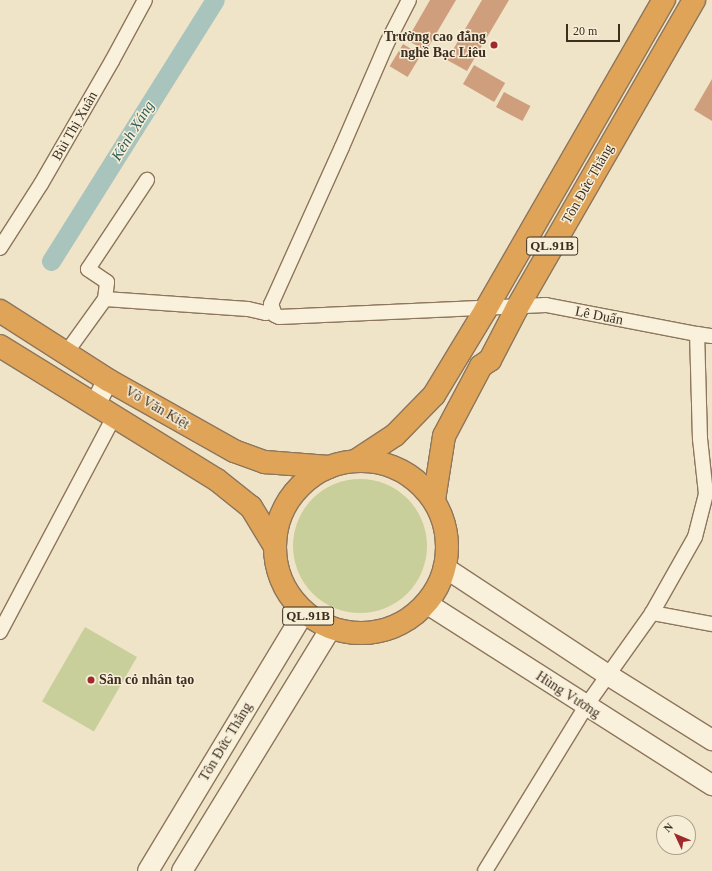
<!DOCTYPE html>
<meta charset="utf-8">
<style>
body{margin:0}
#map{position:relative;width:712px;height:871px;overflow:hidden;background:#f0e4c8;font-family:Georgia,serif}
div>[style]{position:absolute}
.green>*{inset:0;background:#c9cf9b;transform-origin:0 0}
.round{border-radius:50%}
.canal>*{height:19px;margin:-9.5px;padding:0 9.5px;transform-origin:9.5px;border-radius:9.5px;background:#a9c4bc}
.building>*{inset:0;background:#cf9f7d;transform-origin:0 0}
.roads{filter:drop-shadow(1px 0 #8d765c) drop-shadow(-1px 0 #8d765c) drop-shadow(0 1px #8d765c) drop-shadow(0 -1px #8d765c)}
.street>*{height:14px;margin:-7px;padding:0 7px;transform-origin:7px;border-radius:7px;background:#faf1dc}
.secondary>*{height:20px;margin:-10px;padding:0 10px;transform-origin:10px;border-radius:10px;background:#faf1dc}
.highway>*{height:22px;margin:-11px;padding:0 11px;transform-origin:11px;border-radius:11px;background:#e0a458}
.highway>.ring{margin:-11px;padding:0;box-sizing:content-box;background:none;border:22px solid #e0a458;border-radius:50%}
.dots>*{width:11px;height:11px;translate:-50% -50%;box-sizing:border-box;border:2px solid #f7eed8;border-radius:50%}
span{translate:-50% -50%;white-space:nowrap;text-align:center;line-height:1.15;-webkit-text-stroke:3px #f7eed8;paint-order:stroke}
.shield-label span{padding:1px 3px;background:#f7eed8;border:1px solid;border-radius:3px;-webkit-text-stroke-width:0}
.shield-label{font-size:13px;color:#3d2e20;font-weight:700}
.poi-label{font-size:14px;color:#3d2e20;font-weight:700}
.right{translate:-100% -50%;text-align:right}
.left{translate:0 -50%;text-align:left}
.street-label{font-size:14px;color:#3d2e20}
.water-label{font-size:15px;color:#2f5d5a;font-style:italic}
.north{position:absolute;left:656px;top:815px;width:40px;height:40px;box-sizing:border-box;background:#f7eed8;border:1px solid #ada18e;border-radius:50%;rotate:314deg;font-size:11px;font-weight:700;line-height:16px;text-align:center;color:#3d2e20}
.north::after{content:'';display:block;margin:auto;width:14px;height:18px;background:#9e2a2b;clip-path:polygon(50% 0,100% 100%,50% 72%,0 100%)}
.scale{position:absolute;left:566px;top:24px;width:54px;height:18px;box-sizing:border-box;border:2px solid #3d2e20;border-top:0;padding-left:5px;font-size:12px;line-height:14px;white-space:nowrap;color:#3d2e20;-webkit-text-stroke:3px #f7eed8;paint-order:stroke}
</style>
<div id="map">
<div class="green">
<i class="round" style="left:293px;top:479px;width:134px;height:134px"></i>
<i style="left:85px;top:627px;width:60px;height:86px;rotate:30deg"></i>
</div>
<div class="canal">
<i style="left:51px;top:261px;width:308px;rotate:-57.9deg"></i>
</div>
<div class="building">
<i style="clip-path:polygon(430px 0,456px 0,426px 51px,407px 40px)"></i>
<i style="clip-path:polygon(482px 0,509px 0,467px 71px,447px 60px)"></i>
<i style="left:403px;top:44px;width:21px;height:26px;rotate:31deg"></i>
<i style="left:474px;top:65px;width:36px;height:22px;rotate:30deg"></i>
<i style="clip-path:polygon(712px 79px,712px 121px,694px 110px)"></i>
<i style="left:504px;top:92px;width:30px;height:17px;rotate:28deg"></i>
</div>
<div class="roads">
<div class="street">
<i style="left:409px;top:0;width:48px;rotate:117.1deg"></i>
<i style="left:387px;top:43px;width:113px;rotate:113.4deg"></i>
<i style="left:342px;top:147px;width:172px;rotate:114.3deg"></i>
<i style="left:271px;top:304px;width:12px;rotate:70deg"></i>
<i style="left:275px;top:315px;width:4px;rotate:27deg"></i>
<i style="left:279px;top:317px;width:267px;rotate:-2.6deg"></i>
<i style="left:546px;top:305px;width:154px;rotate:10.9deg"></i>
<i style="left:697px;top:334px;width:15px;rotate:8deg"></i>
<i style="left:0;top:248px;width:76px;rotate:-57.4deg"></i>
<i style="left:41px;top:184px;width:142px;rotate:-60deg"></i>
<i style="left:112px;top:61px;width:69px;rotate:-61.6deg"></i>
<i style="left:105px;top:299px;width:17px;rotate:-83deg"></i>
<i style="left:107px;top:282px;width:23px;rotate:-146deg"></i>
<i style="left:88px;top:269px;width:107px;rotate:-56.5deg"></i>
<i style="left:66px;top:353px;width:67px;rotate:-54.2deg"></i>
<i style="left:105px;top:299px;width:143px;rotate:4deg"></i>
<i style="left:248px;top:309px;width:18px;rotate:13deg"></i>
<i style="left:266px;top:313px;width:7px;rotate:-27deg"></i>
<i style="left:652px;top:613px;width:61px;rotate:10.4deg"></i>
<i style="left:0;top:632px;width:243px;rotate:-62.1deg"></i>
<i style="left:485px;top:871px;width:193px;rotate:-58.5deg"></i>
<i style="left:586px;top:706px;width:114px;rotate:-54.6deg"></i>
<i style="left:652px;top:613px;width:87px;rotate:-60.5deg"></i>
<i style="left:695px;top:537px;width:44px;rotate:-75.7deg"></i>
<i style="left:706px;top:494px;width:55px;rotate:-96.2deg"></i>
<i style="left:700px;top:439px;width:105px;rotate:-91.6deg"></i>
</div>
<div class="secondary">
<i style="left:95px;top:405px;width:28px;rotate:-63deg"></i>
<i style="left:444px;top:567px;width:196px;rotate:33.4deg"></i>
<i style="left:608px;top:675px;width:123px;rotate:32deg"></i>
<i style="left:426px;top:603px;width:339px;rotate:32.5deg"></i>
<i style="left:148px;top:871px;width:302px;rotate:-58.9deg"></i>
<i style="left:182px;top:871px;width:285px;rotate:-58.5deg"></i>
</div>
<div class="highway">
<i style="left:0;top:311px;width:128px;rotate:32.6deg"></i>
<i style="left:108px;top:380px;width:145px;rotate:29.4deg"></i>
<i style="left:234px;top:451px;width:33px;rotate:20deg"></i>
<i style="left:265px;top:462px;width:64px;rotate:4.5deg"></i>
<i style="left:0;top:346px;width:255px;rotate:31.7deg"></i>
<i style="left:217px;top:480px;width:43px;rotate:38.5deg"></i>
<i style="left:251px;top:507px;width:44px;rotate:58.8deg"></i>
<i style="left:357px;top:460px;width:45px;rotate:-33.3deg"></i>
<i style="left:395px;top:435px;width:56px;rotate:-45.7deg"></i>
<i style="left:434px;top:395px;width:100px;rotate:-58.8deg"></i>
<i style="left:486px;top:309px;width:357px;rotate:-60.1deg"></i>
<i class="ring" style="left:275px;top:461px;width:150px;height:150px"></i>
<i style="left:434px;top:500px;width:65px;rotate:-81.1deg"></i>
<i style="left:444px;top:436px;width:79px;rotate:-62.1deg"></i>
<i style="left:481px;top:366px;width:11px;rotate:-34deg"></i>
<i style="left:490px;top:360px;width:59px;rotate:-62.6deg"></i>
<i style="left:517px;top:308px;width:355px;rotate:-60.1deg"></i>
</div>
</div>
<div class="dots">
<i style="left:494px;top:45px;background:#9e2a2b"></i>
<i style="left:91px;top:680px;background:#9e2a2b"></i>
</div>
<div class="shield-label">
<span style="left:552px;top:246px">QL.91B</span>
<span style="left:308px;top:616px">QL.91B</span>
</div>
<div class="poi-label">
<span class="right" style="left:486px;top:45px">Trường cao đẳng<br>nghề Bạc Liêu</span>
<span class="left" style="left:99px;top:680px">Sân cỏ nhân tạo</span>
</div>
<div class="street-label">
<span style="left:75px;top:126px;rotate:-60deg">Bùi Thị Xuân</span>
<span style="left:588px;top:184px;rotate:-60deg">Tôn Đức Thắng</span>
<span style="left:599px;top:316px;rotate:11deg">Lê Duẩn</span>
<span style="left:157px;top:408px;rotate:30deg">Võ Văn Kiệt</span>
<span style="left:568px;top:695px;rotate:33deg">Hùng Vương</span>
<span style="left:226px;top:742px;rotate:-59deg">Tôn Đức Thắng</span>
</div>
<div class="water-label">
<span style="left:133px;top:131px;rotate:-58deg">Kênh Xáng</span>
</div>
<div class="north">N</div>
<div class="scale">20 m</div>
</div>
